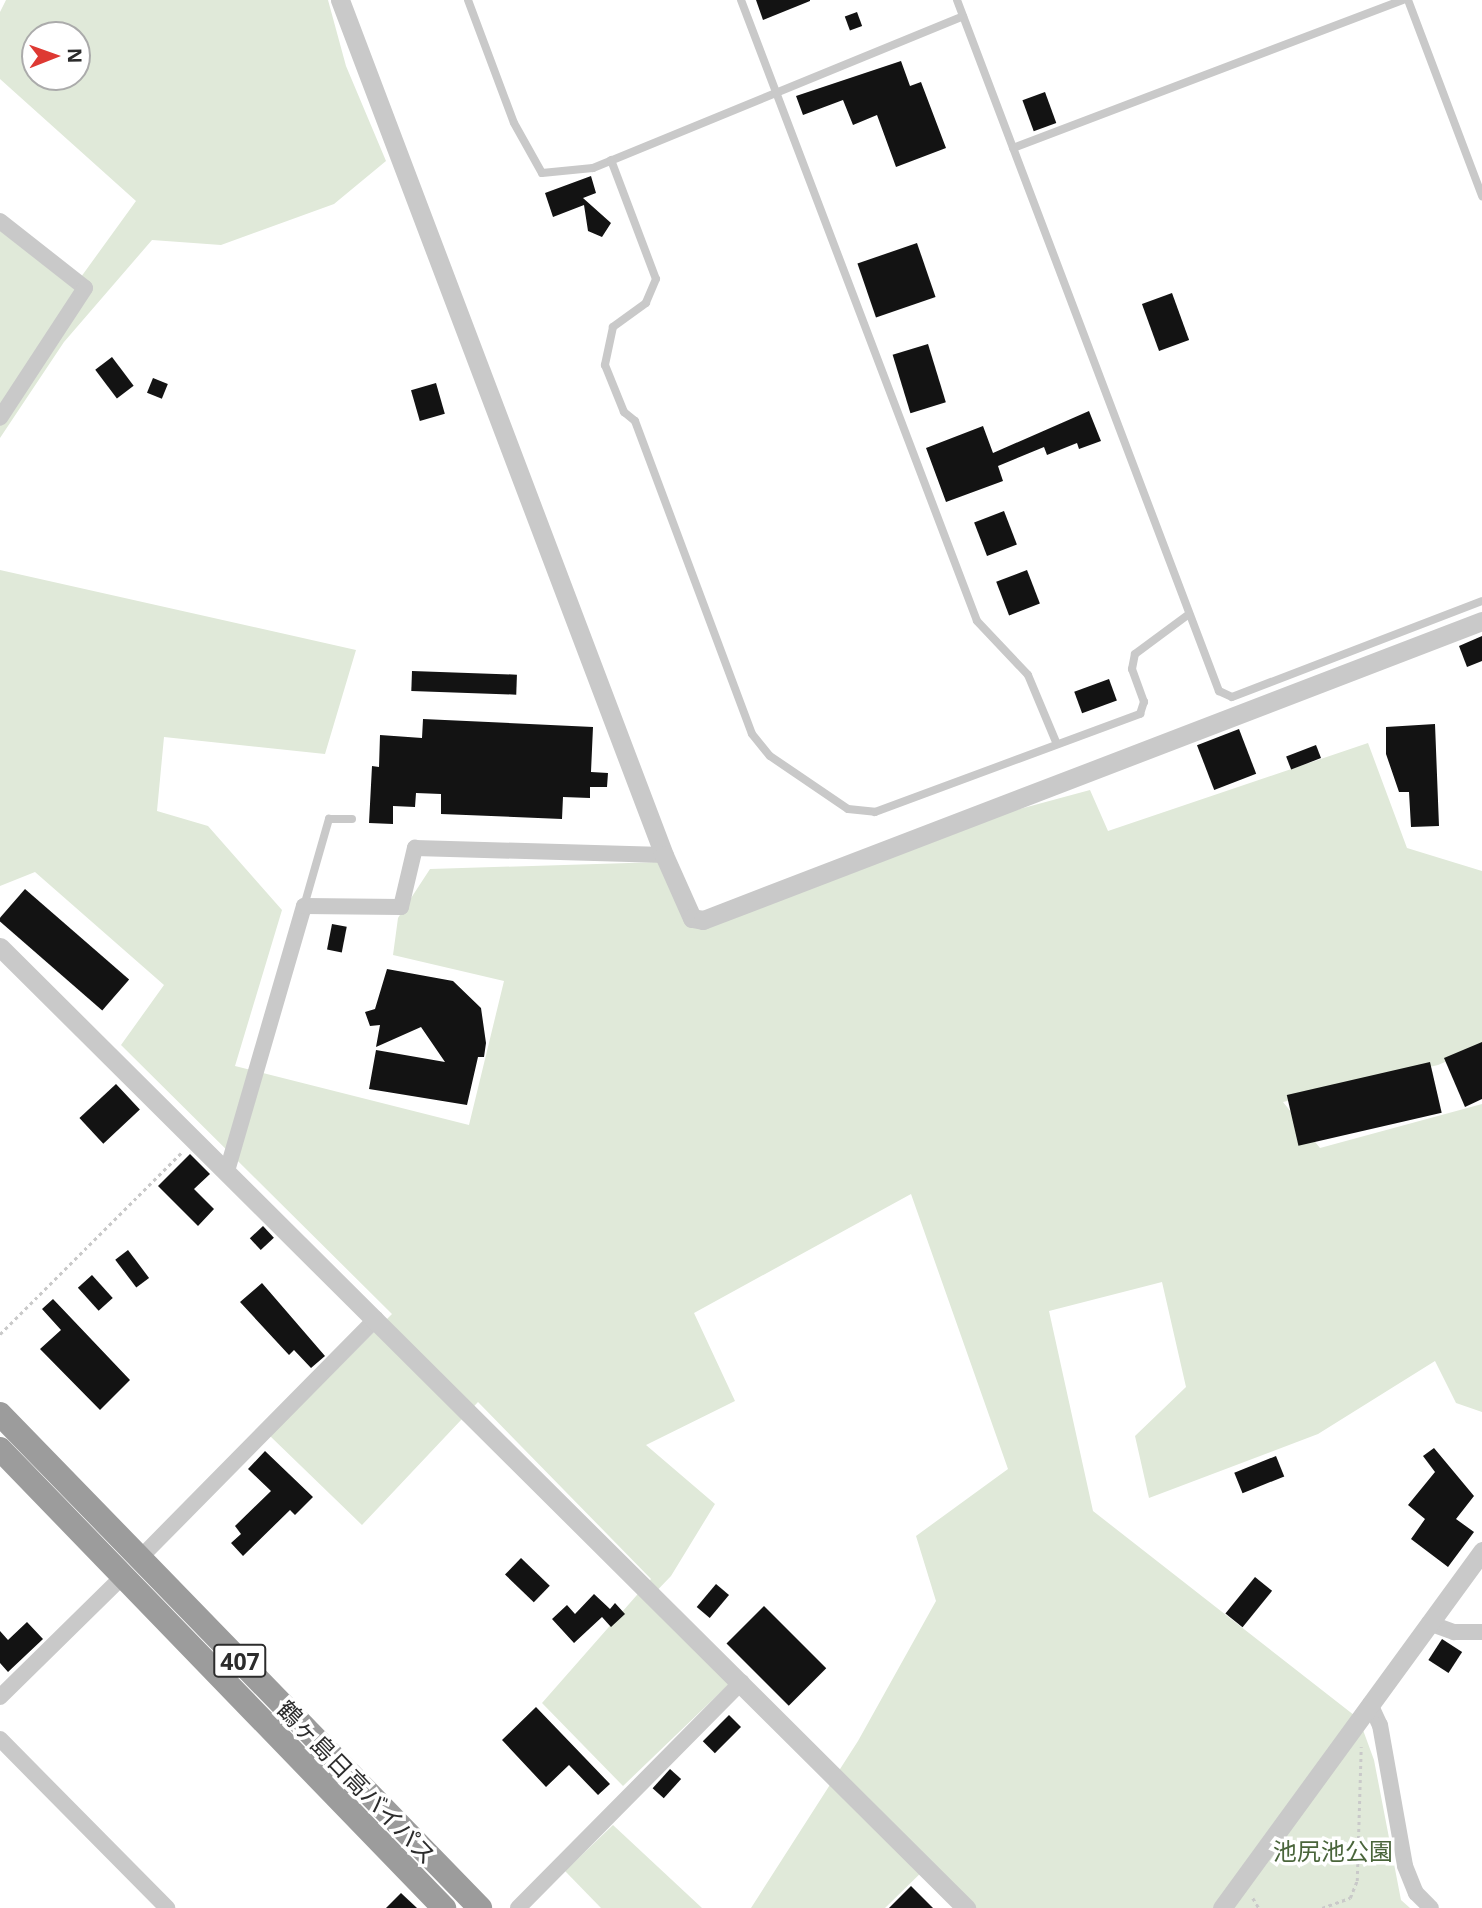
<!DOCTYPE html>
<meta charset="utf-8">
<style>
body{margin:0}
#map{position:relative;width:1482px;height:1908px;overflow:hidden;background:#fff;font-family:"Noto Sans","Noto Sans JP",sans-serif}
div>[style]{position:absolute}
.green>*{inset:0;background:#e0e9d9}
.building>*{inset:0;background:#131313;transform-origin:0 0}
.path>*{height:2.5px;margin-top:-1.25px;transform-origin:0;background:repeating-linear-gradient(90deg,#c9c9c9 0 3.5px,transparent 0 7px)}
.service>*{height:8px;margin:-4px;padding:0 4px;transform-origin:4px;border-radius:4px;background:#c9c9c9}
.minor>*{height:16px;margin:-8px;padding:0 8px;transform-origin:8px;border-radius:8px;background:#c9c9c9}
.tertiary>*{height:19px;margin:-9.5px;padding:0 9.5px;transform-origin:9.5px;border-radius:9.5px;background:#c9c9c9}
.trunk>*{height:24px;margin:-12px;padding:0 12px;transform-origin:12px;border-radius:12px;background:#9c9c9c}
span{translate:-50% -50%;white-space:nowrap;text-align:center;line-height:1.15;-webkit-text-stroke:7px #fff;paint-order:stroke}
.shield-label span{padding:2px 5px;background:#fff;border:2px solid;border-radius:5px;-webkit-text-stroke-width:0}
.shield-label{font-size:23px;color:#2c2c2c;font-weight:700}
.street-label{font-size:24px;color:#2c2c2c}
.park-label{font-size:24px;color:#4a653b}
.north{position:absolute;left:21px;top:21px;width:70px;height:70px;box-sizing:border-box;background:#fff;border:2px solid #ababab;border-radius:50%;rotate:89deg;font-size:19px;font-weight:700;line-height:28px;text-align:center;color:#2c2c2c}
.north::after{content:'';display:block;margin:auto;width:24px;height:32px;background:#de3933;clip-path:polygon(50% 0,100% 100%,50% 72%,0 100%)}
</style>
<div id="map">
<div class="green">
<i style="clip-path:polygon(evenodd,6px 0,328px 0,346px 66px,386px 161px,334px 204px,221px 245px,152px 240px,64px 342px,0 438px,0 227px,81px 277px,136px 201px,0 79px,0 12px,6px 0,35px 35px,77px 35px,77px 77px,35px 77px,35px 35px)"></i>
<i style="clip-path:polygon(0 570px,356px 650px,325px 754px,164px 737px,157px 811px,208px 826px,282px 910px,235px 1066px,469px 1125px,504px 981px,393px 955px,398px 918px,430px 869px,661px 862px,690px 927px,990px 817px,1090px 790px,1108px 831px,1368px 743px,1407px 848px,1482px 871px,1482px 1046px,1438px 1065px,1283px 1102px,1320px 1148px,1482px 1104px,1482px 1412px,1456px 1403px,1435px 1361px,1318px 1434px,1149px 1498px,1135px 1436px,1186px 1387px,1162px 1282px,1049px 1311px,1093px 1511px,1359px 1719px,1374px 1760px,1401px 1900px,1410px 1908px,976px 1908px,930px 1864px,885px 1908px,751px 1908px,858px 1741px,936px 1601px,916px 1536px,1008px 1469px,911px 1194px,694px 1313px,735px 1401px,646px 1445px,715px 1504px,671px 1576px,647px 1601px,729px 1684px,623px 1786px,542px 1703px,651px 1579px,478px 1402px,362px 1525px,270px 1436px,392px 1314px,121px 1045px,164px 985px,35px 872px,0 886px)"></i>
<i style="clip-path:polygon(613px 1825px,702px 1908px,601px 1908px,565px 1871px)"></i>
</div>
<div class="building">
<i style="clip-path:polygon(756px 0,810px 0,810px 1px,763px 20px)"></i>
<i style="left:857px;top:12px;width:15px;height:13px;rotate:70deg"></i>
<i style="clip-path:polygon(901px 61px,910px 86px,921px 82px,946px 148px,896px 167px,877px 115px,853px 125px,843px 100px,803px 115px,796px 96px)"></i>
<i style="left:1045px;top:92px;width:33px;height:24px;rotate:70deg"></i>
<i style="clip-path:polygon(591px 176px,596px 193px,583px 198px,611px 223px,602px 237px,588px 231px,584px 205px,553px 217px,545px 193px)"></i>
<i style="left:917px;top:243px;width:57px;height:63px;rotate:71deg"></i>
<i style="left:1172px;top:293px;width:50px;height:32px;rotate:70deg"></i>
<i style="left:928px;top:344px;width:61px;height:37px;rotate:73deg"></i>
<i style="left:112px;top:357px;width:36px;height:21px;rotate:53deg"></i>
<i style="left:153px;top:378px;width:16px;height:16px;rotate:22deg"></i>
<i style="left:436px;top:383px;width:32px;height:26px;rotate:74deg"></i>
<i style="clip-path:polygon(1089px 411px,1101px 441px,1079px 449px,1077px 443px,1047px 455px,1044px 447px,998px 466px,1003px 481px,946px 502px,926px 448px,983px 426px,993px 453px)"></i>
<i style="left:1004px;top:511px;width:36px;height:32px;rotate:69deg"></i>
<i style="left:1027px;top:570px;width:36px;height:33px;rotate:69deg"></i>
<i style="clip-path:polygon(1482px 636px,1482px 661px,1467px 667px,1459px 646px)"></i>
<i style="left:412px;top:671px;width:105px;height:20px;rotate:2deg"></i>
<i style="left:1109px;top:679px;width:23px;height:37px;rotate:70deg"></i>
<i style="clip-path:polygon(423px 719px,593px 727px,591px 772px,608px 773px,607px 787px,590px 787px,590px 798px,563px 797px,562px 819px,441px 814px,441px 794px,416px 793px,415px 807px,393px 806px,393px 824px,369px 823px,372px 766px,379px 767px,380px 735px,422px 738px)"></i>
<i style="clip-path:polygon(1435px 724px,1439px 826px,1411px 827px,1409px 792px,1399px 792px,1386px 754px,1386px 727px)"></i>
<i style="left:1239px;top:729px;width:48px;height:45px;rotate:69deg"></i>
<i style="left:1316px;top:745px;width:14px;height:32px;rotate:69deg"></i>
<i style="left:25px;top:889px;width:138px;height:41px;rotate:41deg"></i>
<i style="left:332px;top:924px;width:15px;height:26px;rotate:11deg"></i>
<i style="clip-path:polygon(387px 969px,453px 981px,481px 1008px,486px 1043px,484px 1057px,478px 1057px,467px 1105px,369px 1089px,376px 1050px,445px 1062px,421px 1027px,376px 1047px,380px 1025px,370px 1026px,365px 1012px,375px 1009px)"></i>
<i style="clip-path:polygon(1482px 1042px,1482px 1099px,1465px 1107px,1444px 1058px)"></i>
<i style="left:1430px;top:1062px;width:52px;height:147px;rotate:77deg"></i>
<i style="left:116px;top:1084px;width:35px;height:50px;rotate:47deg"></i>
<i style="clip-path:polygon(190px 1154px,210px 1174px,194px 1189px,214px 1209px,198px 1226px,158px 1186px)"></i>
<i style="left:263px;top:1226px;width:16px;height:18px;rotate:47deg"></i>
<i style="left:128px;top:1250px;width:35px;height:16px;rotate:53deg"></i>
<i style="left:92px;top:1275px;width:31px;height:19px;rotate:48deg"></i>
<i style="clip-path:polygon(262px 1283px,325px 1356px,311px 1368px,294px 1350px,289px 1355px,240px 1302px)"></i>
<i style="clip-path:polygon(53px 1299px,130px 1380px,100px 1410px,40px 1349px,61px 1330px,42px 1309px)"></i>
<i style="clip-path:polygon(1434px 1448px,1474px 1496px,1456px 1519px,1474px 1532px,1448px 1567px,1411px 1539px,1425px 1519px,1408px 1505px,1435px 1472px,1423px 1456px)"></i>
<i style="clip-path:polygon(265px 1451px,313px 1497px,295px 1515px,290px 1510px,243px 1556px,231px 1543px,241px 1534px,235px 1526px,271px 1491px,248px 1469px)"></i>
<i style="left:1276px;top:1456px;width:22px;height:45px;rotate:68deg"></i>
<i style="left:521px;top:1558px;width:40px;height:23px;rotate:44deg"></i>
<i style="left:1255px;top:1577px;width:22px;height:47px;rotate:39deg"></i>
<i style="left:716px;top:1584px;width:17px;height:30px;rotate:40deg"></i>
<i style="clip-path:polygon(594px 1594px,610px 1609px,615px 1603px,625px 1614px,611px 1627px,602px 1617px,574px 1643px,552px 1619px,567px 1605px,575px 1614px)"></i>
<i style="left:764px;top:1606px;width:88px;height:53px;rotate:45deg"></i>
<i style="clip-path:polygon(27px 1622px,43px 1639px,8px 1672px,0 1663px,0 1631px,8px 1640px)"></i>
<i style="left:1442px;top:1639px;width:24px;height:25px;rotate:33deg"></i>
<i style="clip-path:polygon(536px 1707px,610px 1784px,598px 1795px,569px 1765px,546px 1787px,502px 1740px)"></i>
<i style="left:729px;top:1715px;width:17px;height:37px;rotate:45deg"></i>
<i style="left:670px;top:1769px;width:15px;height:26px;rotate:42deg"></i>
<i style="clip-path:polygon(911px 1886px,933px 1908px,889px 1908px)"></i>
<i style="clip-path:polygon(401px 1893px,417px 1908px,386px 1908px)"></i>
</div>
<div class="path">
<i style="left:0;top:1334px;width:256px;rotate:-45deg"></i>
<i style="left:1253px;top:1898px;width:12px;rotate:59deg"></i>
<i style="left:1322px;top:1908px;width:30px;rotate:-20deg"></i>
<i style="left:1350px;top:1898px;width:18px;rotate:-68deg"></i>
<i style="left:1357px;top:1881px;width:134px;rotate:-88.3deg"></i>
</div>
<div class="service">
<i style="left:468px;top:0;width:131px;rotate:69.5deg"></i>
<i style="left:514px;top:123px;width:57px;rotate:60.8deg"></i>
<i style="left:542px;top:173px;width:51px;rotate:-5.6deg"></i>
<i style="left:593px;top:168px;width:400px;rotate:-22.3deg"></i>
<i style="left:741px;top:0;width:664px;rotate:69.19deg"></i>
<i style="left:977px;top:621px;width:74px;rotate:46.6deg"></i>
<i style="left:1028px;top:675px;width:73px;rotate:67.3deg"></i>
<i style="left:957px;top:0;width:739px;rotate:69.24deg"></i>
<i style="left:1219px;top:691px;width:14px;rotate:25deg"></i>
<i style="left:1232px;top:697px;width:268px;rotate:-21deg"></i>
<i style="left:1408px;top:0;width:210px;rotate:69.3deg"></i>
<i style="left:1013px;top:148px;width:417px;rotate:-20.8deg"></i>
<i style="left:611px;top:160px;width:127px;rotate:69.3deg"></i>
<i style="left:656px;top:279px;width:26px;rotate:113deg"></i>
<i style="left:646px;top:303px;width:41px;rotate:144deg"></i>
<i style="left:613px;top:327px;width:39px;rotate:102deg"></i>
<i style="left:605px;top:365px;width:51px;rotate:68deg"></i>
<i style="left:624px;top:412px;width:14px;rotate:39deg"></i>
<i style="left:635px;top:421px;width:334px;rotate:69.5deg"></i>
<i style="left:752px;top:734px;width:28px;rotate:51deg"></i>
<i style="left:770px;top:756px;width:94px;rotate:34.2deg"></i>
<i style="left:848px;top:809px;width:27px;rotate:6deg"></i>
<i style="left:875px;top:812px;width:283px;rotate:-20.3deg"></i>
<i style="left:1140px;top:714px;width:13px;rotate:-72deg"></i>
<i style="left:1144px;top:702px;width:35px;rotate:-110deg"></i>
<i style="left:1132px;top:669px;width:15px;rotate:-79deg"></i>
<i style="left:1135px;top:654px;width:67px;rotate:-36.5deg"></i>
<i style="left:304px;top:906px;width:91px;rotate:-74deg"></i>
<i style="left:329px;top:819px;width:23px"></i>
</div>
<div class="minor">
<i style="left:0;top:221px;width:108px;rotate:38.2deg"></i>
<i style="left:85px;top:288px;width:155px;rotate:123.2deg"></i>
<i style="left:227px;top:1171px;width:276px;rotate:-73.8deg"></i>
<i style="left:304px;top:906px;width:97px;rotate:0.6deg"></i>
<i style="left:401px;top:907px;width:61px;rotate:-76.7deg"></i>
<i style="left:415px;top:848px;width:249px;rotate:1.6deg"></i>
<i style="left:140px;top:1558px;width:336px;rotate:-45.4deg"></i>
<i style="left:1429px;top:1623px;width:27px;rotate:20deg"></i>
<i style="left:1454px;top:1632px;width:28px"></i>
<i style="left:0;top:1697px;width:173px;rotate:-44.5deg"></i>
<i style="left:1370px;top:1704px;width:23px;rotate:65deg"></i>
<i style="left:1380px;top:1725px;width:143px;rotate:79.9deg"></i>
<i style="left:1405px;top:1866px;width:29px;rotate:68deg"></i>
<i style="left:1416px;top:1893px;width:21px;rotate:45deg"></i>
<i style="left:0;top:1739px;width:238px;rotate:45.3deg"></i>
<i style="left:518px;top:1908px;width:318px;rotate:-45.3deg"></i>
</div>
<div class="tertiary">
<i style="left:340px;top:0;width:914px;rotate:69.25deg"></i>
<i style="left:664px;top:855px;width:69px;rotate:66deg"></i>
<i style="left:692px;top:918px;width:11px;rotate:10deg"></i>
<i style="left:703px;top:920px;width:834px;rotate:-21deg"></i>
<i style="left:0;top:947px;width:1363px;rotate:44.85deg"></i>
<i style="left:1222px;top:1908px;width:442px;rotate:-53.9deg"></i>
</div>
<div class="trunk">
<i style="left:0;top:1414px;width:689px;rotate:45.82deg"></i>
<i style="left:0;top:1449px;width:639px;rotate:45.95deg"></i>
</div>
<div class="shield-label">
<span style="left:240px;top:1661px">407</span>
</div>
<div class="street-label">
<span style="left:357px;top:1782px;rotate:46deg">鶴ヶ島日高バイパス</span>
</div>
<div class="park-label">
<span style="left:1333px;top:1851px">池尻池公園</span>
</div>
<div class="north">N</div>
</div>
